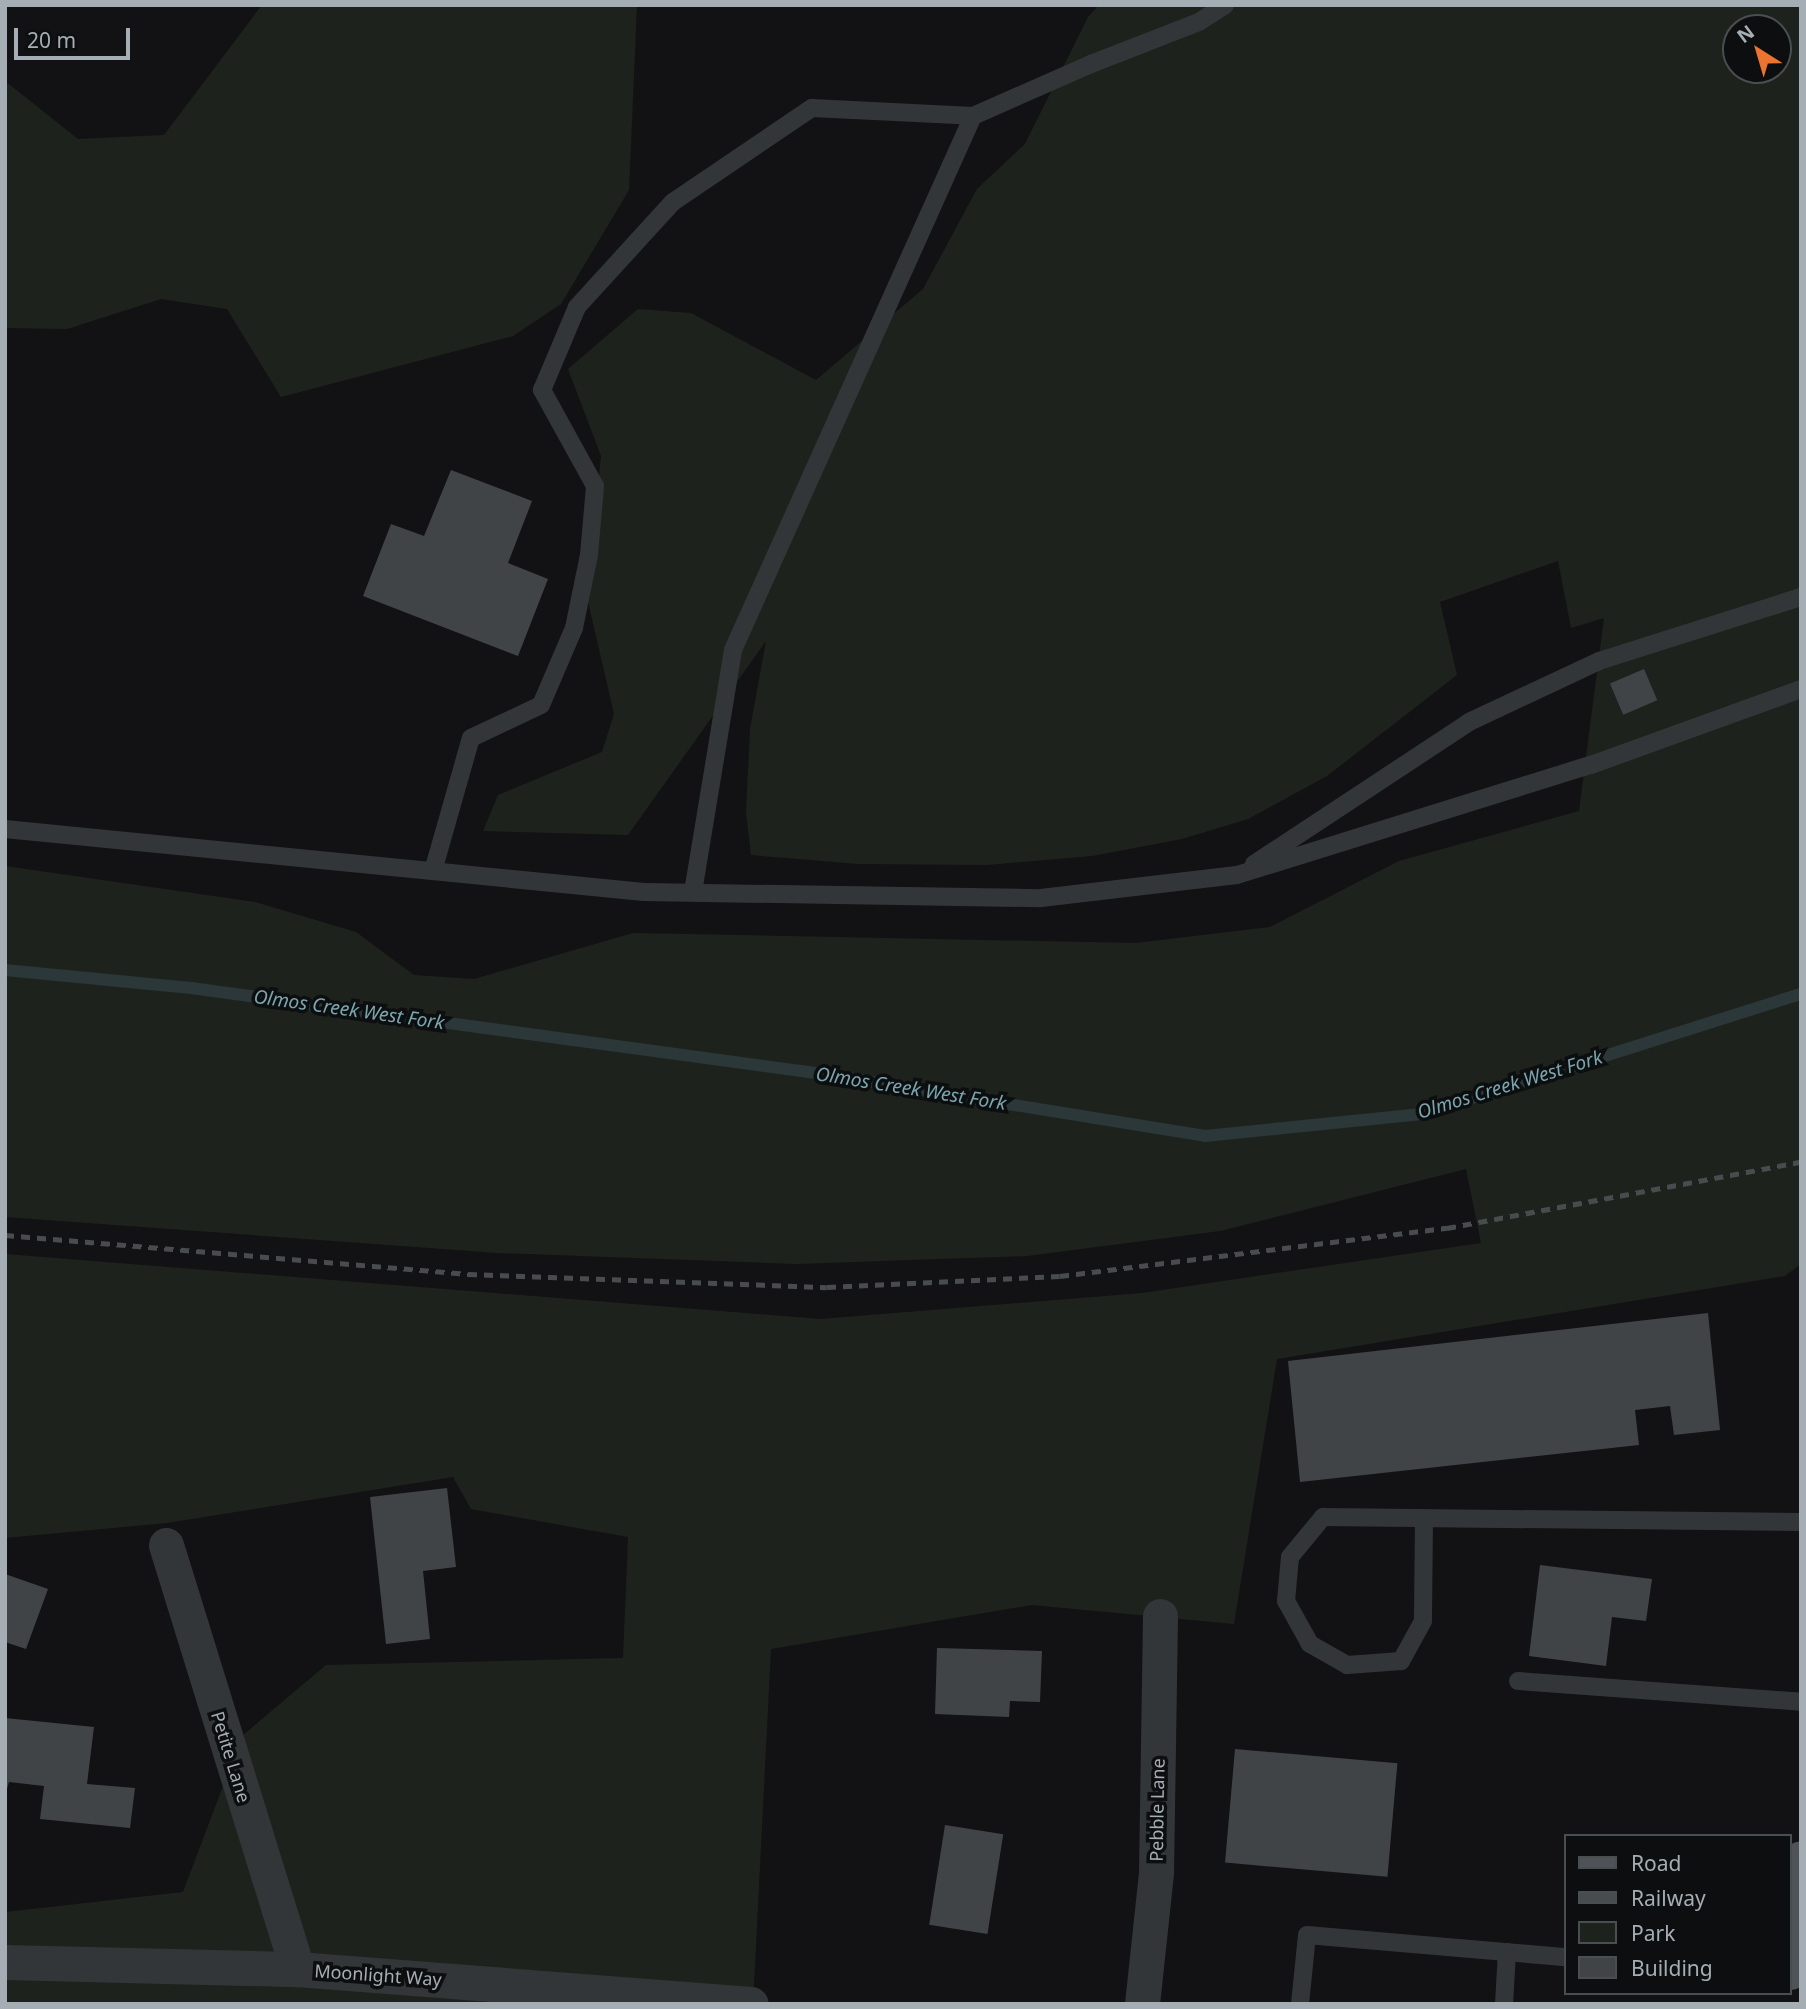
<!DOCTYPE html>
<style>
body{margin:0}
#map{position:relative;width:1806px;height:2009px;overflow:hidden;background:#121214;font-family:"Noto Sans",sans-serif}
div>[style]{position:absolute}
.green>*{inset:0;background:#1d231c}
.stream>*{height:12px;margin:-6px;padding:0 6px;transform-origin:6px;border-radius:6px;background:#2b3739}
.building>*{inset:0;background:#414447;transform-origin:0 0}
.service>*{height:18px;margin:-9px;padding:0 9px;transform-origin:9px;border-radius:9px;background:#333638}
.minor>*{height:35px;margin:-17.5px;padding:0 17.5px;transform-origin:17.5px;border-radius:17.5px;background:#333638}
.primary>*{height:38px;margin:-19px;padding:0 19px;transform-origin:19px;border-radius:19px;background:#4f5357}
.rail>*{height:5px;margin-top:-2.5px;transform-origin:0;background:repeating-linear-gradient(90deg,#484c4f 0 9px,transparent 0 16px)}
span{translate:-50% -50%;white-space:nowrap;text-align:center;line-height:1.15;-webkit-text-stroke:7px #0d0e0f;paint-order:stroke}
.street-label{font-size:18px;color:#a4aeb4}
.water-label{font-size:19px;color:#7ba6ae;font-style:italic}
.frame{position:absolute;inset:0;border:7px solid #a4aeb4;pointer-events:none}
.legend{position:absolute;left:1564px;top:1834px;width:228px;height:161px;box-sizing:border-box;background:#0d0e0f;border:2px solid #494e51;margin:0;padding:9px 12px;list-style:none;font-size:21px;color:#a4aeb4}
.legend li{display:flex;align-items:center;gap:14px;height:35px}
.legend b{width:35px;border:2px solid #494e51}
.north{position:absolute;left:1722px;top:14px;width:70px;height:70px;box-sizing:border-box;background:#0d0e0f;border:2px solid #494e51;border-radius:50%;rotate:323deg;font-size:19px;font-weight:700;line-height:28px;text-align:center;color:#a4aeb4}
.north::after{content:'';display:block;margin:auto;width:24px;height:32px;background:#ec7431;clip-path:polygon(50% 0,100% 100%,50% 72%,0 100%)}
.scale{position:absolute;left:14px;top:28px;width:116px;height:32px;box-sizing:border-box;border:4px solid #a4aeb4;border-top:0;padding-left:9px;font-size:21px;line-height:24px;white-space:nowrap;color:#a4aeb4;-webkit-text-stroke:5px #0d0e0f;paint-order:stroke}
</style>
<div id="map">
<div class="green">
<i style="clip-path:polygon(262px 5px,637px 5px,629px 190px,561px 304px,513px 336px,281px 397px,227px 309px,161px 299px,67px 329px,5px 328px,5px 81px,78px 139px,164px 135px)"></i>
<i style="clip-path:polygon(evenodd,1099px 5px,1801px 5px,1801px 1264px,1785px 1276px,1277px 1359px,1234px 1624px,1032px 1605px,771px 1649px,753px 2004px,5px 2004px,5px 1912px,183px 1892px,242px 1736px,326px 1665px,623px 1658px,628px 1537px,471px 1509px,453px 1477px,167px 1523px,5px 1538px,5px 1254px,820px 1319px,1142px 1293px,1481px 1243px,1466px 1169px,1220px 1231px,1027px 1256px,797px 1264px,498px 1253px,5px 1217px,5px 866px,255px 902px,356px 932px,414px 975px,474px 979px,633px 933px,1136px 943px,1270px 927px,1399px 861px,1579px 811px,1604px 618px,1571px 628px,1558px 561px,1440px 602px,1457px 675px,1327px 776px,1248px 819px,1182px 839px,1092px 856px,987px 865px,858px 864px,751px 855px,746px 812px,750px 729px,766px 641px,628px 835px,483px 831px,498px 795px,602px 752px,614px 714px,587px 597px,601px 456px,568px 369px,638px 309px,691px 313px,816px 380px,923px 289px,977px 189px,1025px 144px,1088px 17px,1099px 5px,1736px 28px,1778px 28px,1778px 70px,1736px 70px,1736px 28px)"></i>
</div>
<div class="stream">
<i style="left:5px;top:970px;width:187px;rotate:5.5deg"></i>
<i style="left:191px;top:988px;width:638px;rotate:7.75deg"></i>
<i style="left:823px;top:1074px;width:387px;rotate:9.2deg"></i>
<i style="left:1205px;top:1136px;width:218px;rotate:-5.8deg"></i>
<i style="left:1422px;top:1114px;width:398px;rotate:-17.6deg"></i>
</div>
<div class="building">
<i style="clip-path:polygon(451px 470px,532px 501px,508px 563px,548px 579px,518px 656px,363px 596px,391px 524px,424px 536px)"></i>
<i style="left:1644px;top:669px;width:34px;height:37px;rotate:67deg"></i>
<i style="clip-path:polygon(1708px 1313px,1720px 1430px,1674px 1435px,1670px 1406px,1635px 1410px,1639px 1445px,1300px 1482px,1288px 1361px)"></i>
<i style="clip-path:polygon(447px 1488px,456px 1567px,423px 1571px,430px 1639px,386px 1644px,370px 1497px)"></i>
<i style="clip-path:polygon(1540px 1565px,1652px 1579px,1646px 1621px,1612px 1617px,1606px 1666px,1529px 1656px)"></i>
<i style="clip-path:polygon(5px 1574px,48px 1589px,26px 1649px,5px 1642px)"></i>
<i style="clip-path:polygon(937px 1648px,1042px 1651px,1040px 1702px,1010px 1701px,1009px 1717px,935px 1714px)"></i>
<i style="clip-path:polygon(5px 1718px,94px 1727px,87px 1784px,135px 1788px,130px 1828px,40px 1819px,44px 1786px,9px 1782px,5px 1796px)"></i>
<i style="left:1235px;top:1749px;width:163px;height:114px;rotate:5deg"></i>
<i style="left:945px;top:1825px;width:59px;height:101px;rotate:9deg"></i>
</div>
<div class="service">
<i style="left:5px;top:829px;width:642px;rotate:5.63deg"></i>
<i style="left:644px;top:892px;width:397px;rotate:0.9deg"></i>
<i style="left:1041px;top:898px;width:197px;rotate:-6.7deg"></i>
<i style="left:1237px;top:875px;width:371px;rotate:-17.3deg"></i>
<i style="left:1591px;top:765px;width:223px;rotate:-19.9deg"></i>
<i style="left:1254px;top:864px;width:258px;rotate:-33.4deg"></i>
<i style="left:1469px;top:722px;width:144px;rotate:-25.1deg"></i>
<i style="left:1599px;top:661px;width:212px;rotate:-17.6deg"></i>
<i style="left:433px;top:871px;width:138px;rotate:-74.1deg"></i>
<i style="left:471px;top:738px;width:77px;rotate:-25.2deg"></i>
<i style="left:541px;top:705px;width:84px;rotate:-66.8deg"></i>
<i style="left:574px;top:628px;width:75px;rotate:-78.4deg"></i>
<i style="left:589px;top:555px;width:69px;rotate:-85deg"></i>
<i style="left:595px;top:486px;width:110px;rotate:-118.9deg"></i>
<i style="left:542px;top:390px;width:90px;rotate:-67.1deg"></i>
<i style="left:577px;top:307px;width:142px;rotate:-47.6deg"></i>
<i style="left:673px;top:202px;width:168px;rotate:-34.1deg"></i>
<i style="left:812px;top:108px;width:161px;rotate:2.8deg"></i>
<i style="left:693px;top:892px;width:245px;rotate:-80.6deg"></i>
<i style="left:733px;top:650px;width:585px;rotate:-65.8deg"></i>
<i style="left:973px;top:116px;width:129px;rotate:-23.8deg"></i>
<i style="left:1091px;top:64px;width:116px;rotate:-21.3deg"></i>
<i style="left:1199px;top:22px;width:31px;rotate:-33deg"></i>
<i style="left:1424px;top:1520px;width:101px;rotate:90.6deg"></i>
<i style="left:1423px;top:1621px;width:46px;rotate:118.8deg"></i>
<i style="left:1401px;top:1661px;width:54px;rotate:175.8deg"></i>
<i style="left:1347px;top:1665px;width:43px;rotate:-150.4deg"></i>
<i style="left:1310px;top:1644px;width:49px;rotate:-119.2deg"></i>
<i style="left:1286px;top:1601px;width:44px;rotate:-84.8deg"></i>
<i style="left:1290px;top:1557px;width:52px;rotate:-50.5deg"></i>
<i style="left:1323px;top:1517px;width:478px;rotate:0.6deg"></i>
<i style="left:1518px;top:1681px;width:284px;rotate:4.2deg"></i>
<i style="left:1300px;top:2004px;width:69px;rotate:-84.2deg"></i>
<i style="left:1307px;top:1935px;width:260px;rotate:4.9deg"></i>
<i style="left:1504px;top:2004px;width:52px;rotate:-86.7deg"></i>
</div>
<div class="minor">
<i style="left:166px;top:1545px;width:444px;rotate:72.8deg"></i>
<i style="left:5px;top:1962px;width:292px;rotate:1.4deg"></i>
<i style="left:297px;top:1969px;width:455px;rotate:4.4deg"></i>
<i style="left:1142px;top:2004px;width:133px;rotate:-83.9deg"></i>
<i style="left:1156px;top:1872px;width:256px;rotate:-89.1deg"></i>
</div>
<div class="primary">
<i style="left:1790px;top:1971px;width:111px;rotate:-84.3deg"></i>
</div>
<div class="rail">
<i style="left:5px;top:1235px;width:465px;rotate:4.8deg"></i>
<i style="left:468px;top:1274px;width:359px;rotate:2.1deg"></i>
<i style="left:827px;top:1287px;width:233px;rotate:-2.7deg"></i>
<i style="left:1060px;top:1276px;width:390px;rotate:-7.1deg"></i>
<i style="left:1447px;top:1228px;width:360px;rotate:-10.6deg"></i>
</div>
<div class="street-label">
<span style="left:231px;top:1757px;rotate:73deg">Petite Lane</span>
<span style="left:1157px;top:1810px;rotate:-89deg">Pebble Lane</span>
<span style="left:378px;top:1975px;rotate:4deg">Moonlight Way</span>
</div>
<div class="water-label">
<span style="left:349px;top:1010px;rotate:8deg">Olmos Creek West Fork</span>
<span style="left:1510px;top:1085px;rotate:-17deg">Olmos Creek West Fork</span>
<span style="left:911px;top:1089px;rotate:9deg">Olmos Creek West Fork</span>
</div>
<div class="frame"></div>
<ul class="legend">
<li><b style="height:9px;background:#4f5357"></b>Road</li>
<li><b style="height:9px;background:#484c4f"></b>Railway</li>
<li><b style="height:19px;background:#1d231c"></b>Park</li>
<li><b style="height:19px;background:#414447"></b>Building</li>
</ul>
<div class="north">N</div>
<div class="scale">20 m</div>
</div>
